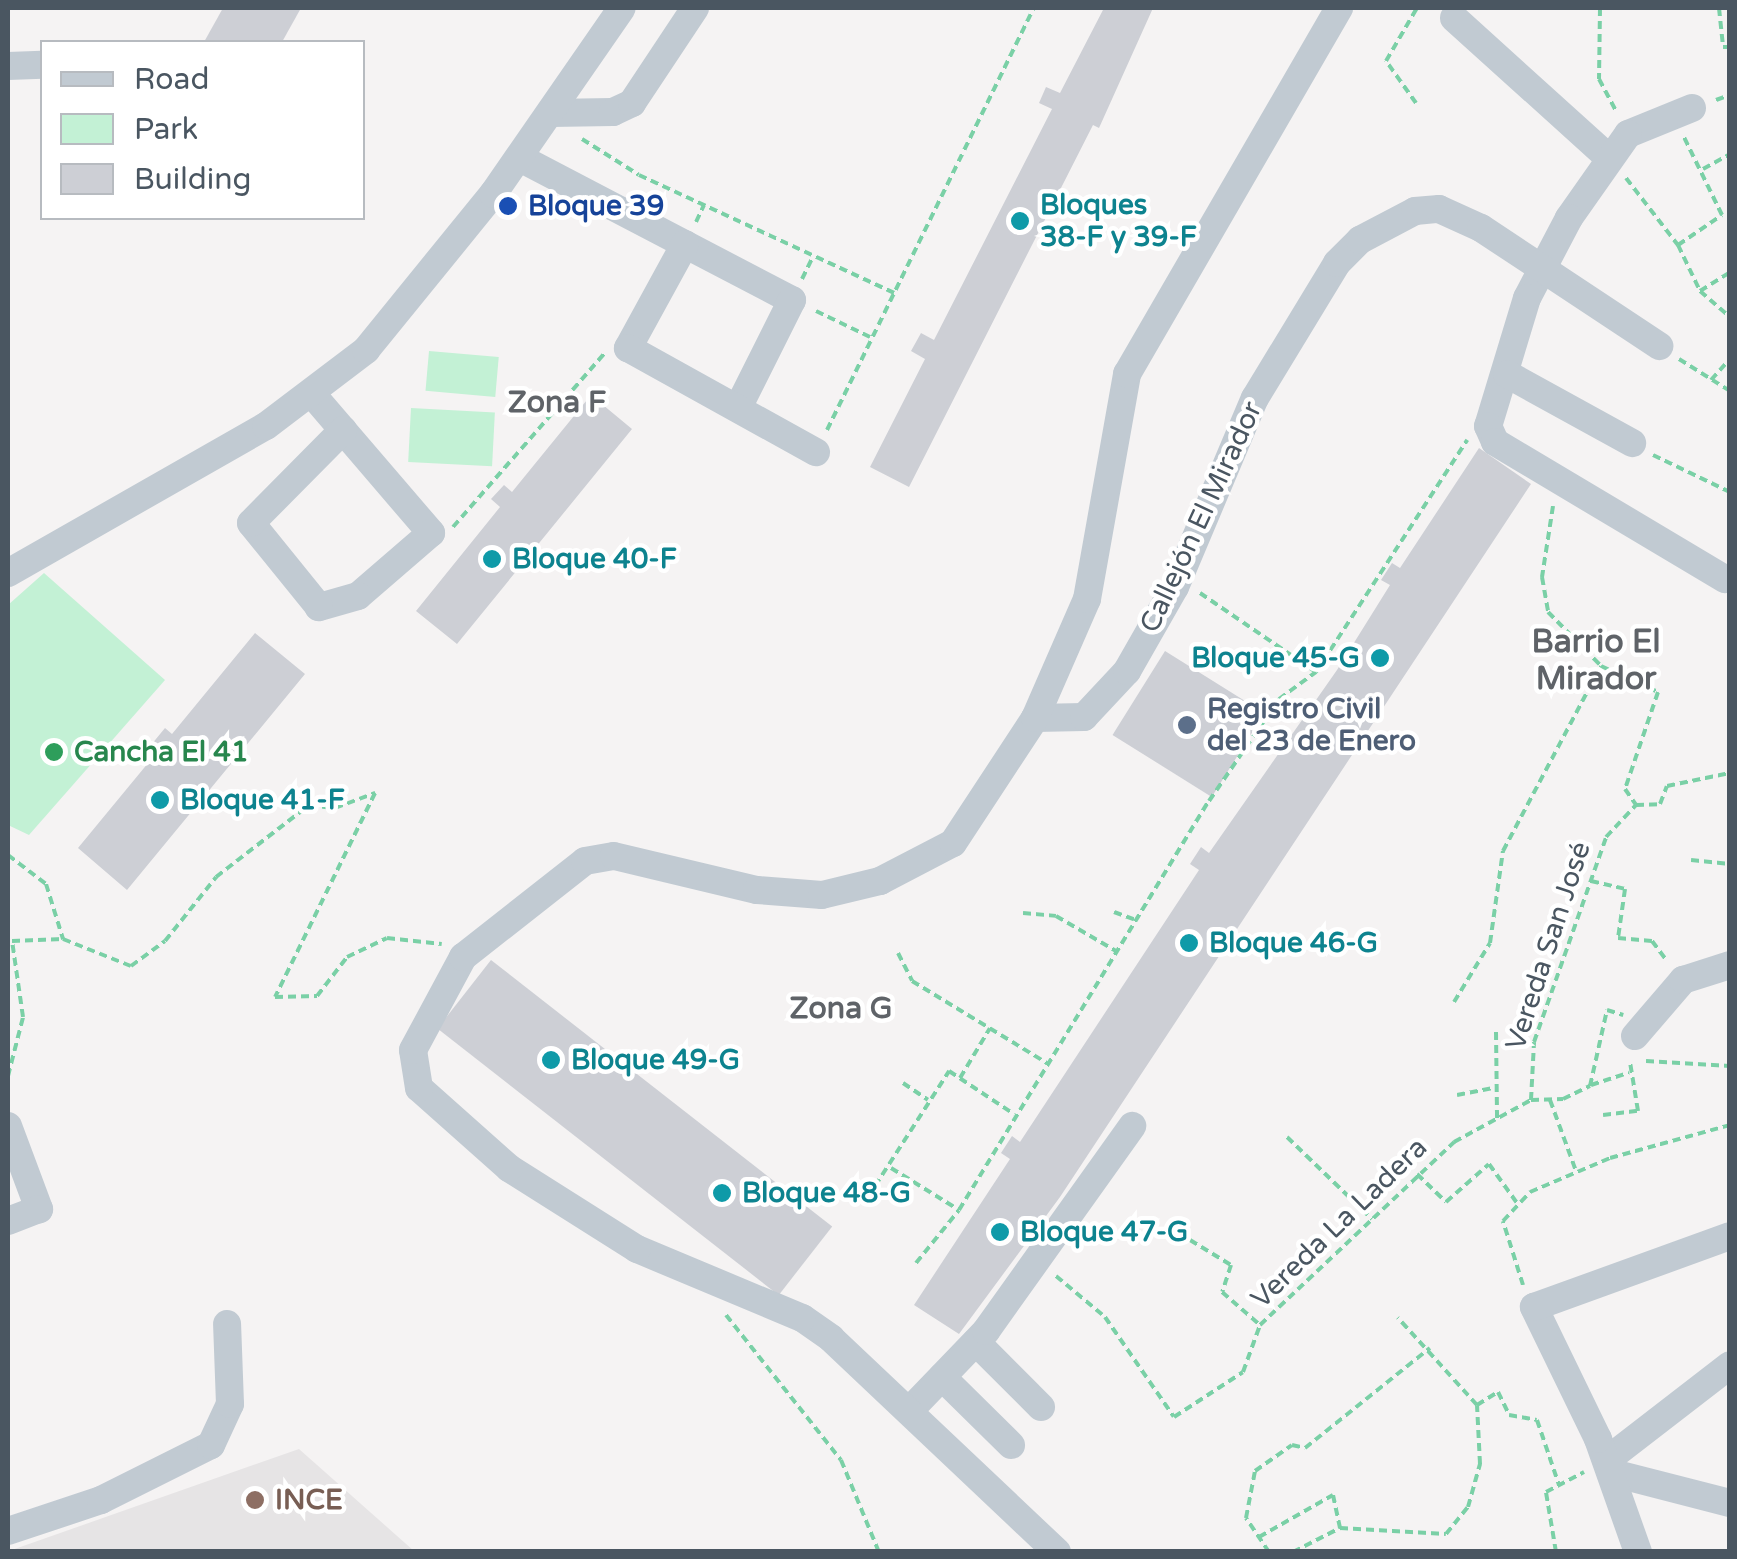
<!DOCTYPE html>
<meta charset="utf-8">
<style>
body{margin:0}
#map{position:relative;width:1737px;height:1559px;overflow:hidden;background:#f5f3f3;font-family:"Varela Round",sans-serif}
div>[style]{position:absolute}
.education>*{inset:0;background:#e6e4e5}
.green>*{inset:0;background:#c3f1d5;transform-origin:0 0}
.building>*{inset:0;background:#cdcfd5;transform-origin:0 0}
.path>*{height:4px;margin-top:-2px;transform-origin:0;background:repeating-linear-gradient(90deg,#7ad0a6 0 8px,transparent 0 13px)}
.minor>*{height:28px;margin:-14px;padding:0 14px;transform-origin:14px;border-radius:14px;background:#c1cad2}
.dots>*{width:28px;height:28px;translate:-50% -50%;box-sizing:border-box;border:5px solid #fff;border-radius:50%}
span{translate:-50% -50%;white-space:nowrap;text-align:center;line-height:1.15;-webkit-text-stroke:9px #fff;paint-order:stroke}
.culture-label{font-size:28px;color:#0d838f;font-weight:700}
.left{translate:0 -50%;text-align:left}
.right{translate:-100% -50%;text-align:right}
.transit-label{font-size:28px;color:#164399;font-weight:700}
.street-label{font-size:28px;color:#4a5661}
.service-label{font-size:28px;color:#4e5e75;font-weight:700}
.leisure-label{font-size:28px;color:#27864d;font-weight:700}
.education-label{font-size:28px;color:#785e54;font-weight:700}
.neighbourhood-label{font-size:30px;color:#5f6368;font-weight:700}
.quarter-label{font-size:32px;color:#5f6368;font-weight:700}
.frame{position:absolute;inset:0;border:10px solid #4a5661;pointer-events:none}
.legend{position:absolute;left:40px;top:40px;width:325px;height:180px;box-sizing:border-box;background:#fff;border:2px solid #b7bbc0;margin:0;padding:12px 18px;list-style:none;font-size:30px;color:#4a5661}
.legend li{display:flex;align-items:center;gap:20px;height:50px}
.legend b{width:50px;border:2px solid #b7bbc0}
</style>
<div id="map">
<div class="education">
<i style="clip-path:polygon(299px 1449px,414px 1551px,9px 1551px)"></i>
</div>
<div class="green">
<i style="left:429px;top:351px;width:70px;height:40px;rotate:5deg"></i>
<i style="left:411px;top:408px;width:84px;height:54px;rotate:3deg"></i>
<i style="clip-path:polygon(44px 573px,165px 680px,29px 835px,8px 825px,8px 605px)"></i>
</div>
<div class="building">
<i style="clip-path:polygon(223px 8px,301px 8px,282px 42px,204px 42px)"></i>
<i style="clip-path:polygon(1104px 8px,1153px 8px,1099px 128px,1093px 125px,909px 487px,870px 467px,925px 359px,911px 351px,921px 333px,934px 340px,1052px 109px,1039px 103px,1046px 87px,1060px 93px)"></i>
<i style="clip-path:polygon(591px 395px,632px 429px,457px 644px,416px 611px,500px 507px,491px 499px,504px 485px,512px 492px)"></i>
<i style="clip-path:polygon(1479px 448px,1531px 484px,1060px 1197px,959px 1334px,914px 1305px,1010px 1159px,1001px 1153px,1012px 1136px,1020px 1142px,1199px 870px,1190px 864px,1201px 847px,1209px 853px,1337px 670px,1390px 585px,1381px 580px,1392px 563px,1400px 568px)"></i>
<i style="clip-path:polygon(255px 633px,305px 674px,127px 890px,78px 848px,158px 751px,151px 745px,165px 728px,172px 734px)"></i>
<i style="left:1165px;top:651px;width:117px;height:99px;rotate:32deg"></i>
<i style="left:491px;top:960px;width:433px;height:87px;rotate:38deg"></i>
</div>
<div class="path">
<i style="left:1600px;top:8px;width:71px;rotate:90.8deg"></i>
<i style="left:1599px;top:79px;width:38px;rotate:62deg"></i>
<i style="left:1719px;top:8px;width:39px;rotate:84deg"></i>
<i style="left:1723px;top:47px;width:7px"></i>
<i style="left:1716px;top:100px;width:15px;rotate:-20deg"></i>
<i style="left:1416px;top:103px;width:52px;rotate:-125.5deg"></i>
<i style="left:1386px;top:61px;width:61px;rotate:-59.7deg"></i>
<i style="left:582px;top:139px;width:67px;rotate:32.3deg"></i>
<i style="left:639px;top:175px;width:281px;rotate:24.8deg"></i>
<i style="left:1703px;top:169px;width:31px;rotate:-29deg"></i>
<i style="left:1626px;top:178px;width:85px;rotate:52.2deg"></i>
<i style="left:1678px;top:245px;width:51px;rotate:64.4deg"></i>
<i style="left:1700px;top:291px;width:40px;rotate:41deg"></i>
<i style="left:696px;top:222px;width:19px;rotate:-65deg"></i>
<i style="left:1678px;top:245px;width:53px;rotate:-34.3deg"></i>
<i style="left:1722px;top:215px;width:87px;rotate:-116deg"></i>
<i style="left:802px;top:279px;width:25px;rotate:-64deg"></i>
<i style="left:1700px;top:291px;width:36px;rotate:-32deg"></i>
<i style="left:816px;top:311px;width:60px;rotate:25.7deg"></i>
<i style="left:1679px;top:359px;width:60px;rotate:32.1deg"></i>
<i style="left:1711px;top:380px;width:28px;rotate:-48deg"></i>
<i style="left:827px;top:430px;width:470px;rotate:-63.9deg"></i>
<i style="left:1653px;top:455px;width:85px;rotate:25.7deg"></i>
<i style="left:1553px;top:506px;width:72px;rotate:98.8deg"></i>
<i style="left:1542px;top:577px;width:36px;rotate:80deg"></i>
<i style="left:1548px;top:612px;width:76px;rotate:45.5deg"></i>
<i style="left:1601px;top:666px;width:63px;rotate:24.5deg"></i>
<i style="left:1658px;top:692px;width:102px;rotate:108.8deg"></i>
<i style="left:1625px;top:789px;width:19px;rotate:55deg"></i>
<i style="left:453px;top:527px;width:230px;rotate:-48.9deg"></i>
<i style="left:1200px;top:593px;width:140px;rotate:34.3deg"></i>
<i style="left:8px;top:855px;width:48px;rotate:37.3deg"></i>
<i style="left:46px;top:884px;width:58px;rotate:72.8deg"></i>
<i style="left:1691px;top:860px;width:39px;rotate:6deg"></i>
<i style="left:1591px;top:881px;width:35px;rotate:13deg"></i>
<i style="left:1625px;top:889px;width:49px;rotate:98.1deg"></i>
<i style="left:1618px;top:938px;width:34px;rotate:5deg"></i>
<i style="left:1652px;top:941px;width:25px;rotate:53deg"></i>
<i style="left:1114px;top:912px;width:23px;rotate:20deg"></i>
<i style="left:1023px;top:913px;width:33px;rotate:5deg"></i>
<i style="left:1056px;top:916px;width:69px;rotate:30.3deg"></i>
<i style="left:898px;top:953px;width:31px;rotate:63deg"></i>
<i style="left:912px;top:981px;width:158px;rotate:31.3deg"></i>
<i style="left:1454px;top:1002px;width:69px;rotate:-58.6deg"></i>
<i style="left:1490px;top:943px;width:93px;rotate:-82deg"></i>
<i style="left:1503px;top:851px;width:209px;rotate:-62.1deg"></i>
<i style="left:1496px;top:1032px;width:86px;rotate:89.3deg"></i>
<i style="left:1646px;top:1061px;width:84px;rotate:3.4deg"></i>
<i style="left:8px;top:1076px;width:61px;rotate:-75.7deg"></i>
<i style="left:23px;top:1017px;width:77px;rotate:-98.2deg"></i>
<i style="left:12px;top:941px;width:51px;rotate:-2.2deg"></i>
<i style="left:63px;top:939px;width:73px;rotate:21.7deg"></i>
<i style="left:131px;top:966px;width:42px;rotate:-36.3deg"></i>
<i style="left:165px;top:941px;width:82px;rotate:-51.4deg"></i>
<i style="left:216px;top:877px;width:118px;rotate:-37.7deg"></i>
<i style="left:309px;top:805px;width:26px;rotate:7deg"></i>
<i style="left:335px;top:808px;width:43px;rotate:-20.6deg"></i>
<i style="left:375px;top:793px;width:227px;rotate:116.1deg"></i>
<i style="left:275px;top:997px;width:42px;rotate:-1.4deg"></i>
<i style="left:317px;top:996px;width:49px;rotate:-52.4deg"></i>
<i style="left:347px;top:957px;width:44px;rotate:-25.4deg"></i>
<i style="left:387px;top:938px;width:55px;rotate:6.2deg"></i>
<i style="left:960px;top:1078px;width:58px;rotate:-59deg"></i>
<i style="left:903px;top:1083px;width:30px;rotate:34deg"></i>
<i style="left:1591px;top:1085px;width:40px;rotate:-18deg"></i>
<i style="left:1457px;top:1095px;width:38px;rotate:-11deg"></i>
<i style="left:1531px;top:1100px;width:58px;rotate:-87deg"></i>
<i style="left:1534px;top:1042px;width:217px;rotate:-70.6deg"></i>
<i style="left:1606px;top:837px;width:44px;rotate:-46.8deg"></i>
<i style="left:1636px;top:805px;width:24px;rotate:-2deg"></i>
<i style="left:1660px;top:804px;width:19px;rotate:-69deg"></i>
<i style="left:1667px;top:786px;width:64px;rotate:-11.7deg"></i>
<i style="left:1550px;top:1100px;width:76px;rotate:69.9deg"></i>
<i style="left:1603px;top:1115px;width:35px;rotate:-7deg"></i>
<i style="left:1638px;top:1111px;width:50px;rotate:-99.3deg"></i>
<i style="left:1287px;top:1137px;width:118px;rotate:44deg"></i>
<i style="left:891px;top:1168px;width:80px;rotate:31.7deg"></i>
<i style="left:1417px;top:1174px;width:40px;rotate:44deg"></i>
<i style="left:1446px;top:1202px;width:57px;rotate:-41.5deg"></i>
<i style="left:1489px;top:1164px;width:48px;rotate:54.3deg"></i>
<i style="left:875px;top:1186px;width:137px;rotate:-57.2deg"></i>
<i style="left:949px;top:1071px;width:78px;rotate:33.5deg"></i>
<i style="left:1190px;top:1240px;width:48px;rotate:31.4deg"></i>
<i style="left:1231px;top:1265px;width:28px;rotate:108deg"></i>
<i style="left:1222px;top:1292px;width:50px;rotate:41deg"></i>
<i style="left:916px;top:1263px;width:68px;rotate:-50.9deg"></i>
<i style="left:959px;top:1210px;width:479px;rotate:-58.6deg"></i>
<i style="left:1209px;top:801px;width:124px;rotate:-55.5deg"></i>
<i style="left:1279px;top:699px;width:46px;rotate:-36.1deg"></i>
<i style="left:1316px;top:672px;width:277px;rotate:-56.9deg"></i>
<i style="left:1056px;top:1276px;width:64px;rotate:39.9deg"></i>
<i style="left:1105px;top:1317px;width:121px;rotate:55.4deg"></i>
<i style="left:1174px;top:1417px;width:82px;rotate:-33.1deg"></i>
<i style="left:1243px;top:1372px;width:50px;rotate:-70.1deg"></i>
<i style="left:1260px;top:1325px;width:267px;rotate:-43.3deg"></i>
<i style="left:1454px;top:1142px;width:88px;rotate:-28.6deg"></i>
<i style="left:1531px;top:1100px;width:32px;rotate:-2deg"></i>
<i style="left:1563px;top:1099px;width:30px;rotate:-26deg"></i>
<i style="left:1590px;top:1086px;width:78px;rotate:-77.4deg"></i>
<i style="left:1607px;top:1010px;width:17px;rotate:17deg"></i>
<i style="left:1523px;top:1285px;width:67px;rotate:-107.4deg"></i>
<i style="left:1503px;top:1221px;width:40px;rotate:-47deg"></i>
<i style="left:1530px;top:1192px;width:87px;rotate:-23deg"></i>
<i style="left:1610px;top:1158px;width:124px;rotate:-15.4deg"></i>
<i style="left:726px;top:1315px;width:185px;rotate:51.6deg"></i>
<i style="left:841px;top:1460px;width:100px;rotate:67.6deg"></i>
<i style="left:1477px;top:1405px;width:25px;rotate:-32deg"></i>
<i style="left:1498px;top:1392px;width:25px;rotate:64deg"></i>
<i style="left:1509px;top:1415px;width:28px;rotate:10deg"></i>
<i style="left:1537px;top:1420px;width:69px;rotate:71.3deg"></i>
<i style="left:1259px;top:1537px;width:85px;rotate:-29.6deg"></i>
<i style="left:1333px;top:1495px;width:34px;rotate:78deg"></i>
<i style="left:1269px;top:1552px;width:41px;rotate:-124.1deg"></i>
<i style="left:1246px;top:1518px;width:48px;rotate:-79.2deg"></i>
<i style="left:1255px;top:1471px;width:45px;rotate:-35.1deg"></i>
<i style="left:1292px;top:1445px;width:13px;rotate:13deg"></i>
<i style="left:1305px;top:1448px;width:160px;rotate:-38.7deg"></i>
<i style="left:1293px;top:1552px;width:53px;rotate:-27.1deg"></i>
<i style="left:1340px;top:1528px;width:106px;rotate:3.2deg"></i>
<i style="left:1446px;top:1534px;width:35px;rotate:-51deg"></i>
<i style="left:1468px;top:1507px;width:45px;rotate:-74.4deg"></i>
<i style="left:1480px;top:1464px;width:59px;rotate:-92.9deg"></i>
<i style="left:1477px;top:1405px;width:118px;rotate:-132.2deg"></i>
<i style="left:1556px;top:1552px;width:61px;rotate:-99.5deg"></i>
<i style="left:1546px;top:1492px;width:43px;rotate:-27.8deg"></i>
</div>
<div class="minor">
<i style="left:1454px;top:18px;width:209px;rotate:42.1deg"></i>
<i style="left:8px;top:66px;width:34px;rotate:-2deg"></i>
<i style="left:1692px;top:108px;width:69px;rotate:157.9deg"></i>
<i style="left:1628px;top:134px;width:103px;rotate:125.1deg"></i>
<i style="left:1569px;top:218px;width:90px;rotate:117.7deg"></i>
<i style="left:1527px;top:298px;width:134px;rotate:106.9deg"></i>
<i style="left:1488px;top:426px;width:17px;rotate:66deg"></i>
<i style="left:1495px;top:442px;width:268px;rotate:30.8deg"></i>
<i style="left:550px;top:113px;width:63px;rotate:-0.9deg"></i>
<i style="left:613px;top:112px;width:21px;rotate:-25deg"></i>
<i style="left:632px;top:103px;width:114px;rotate:-56.4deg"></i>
<i style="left:520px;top:158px;width:307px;rotate:27.6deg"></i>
<i style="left:792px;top:300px;width:121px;rotate:116.6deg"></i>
<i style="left:685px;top:244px;width:119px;rotate:118.7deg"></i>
<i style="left:628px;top:348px;width:215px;rotate:29deg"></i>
<i style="left:1507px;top:374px;width:143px;rotate:28.9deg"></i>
<i style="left:312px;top:394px;width:183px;rotate:49.4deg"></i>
<i style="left:431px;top:533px;width:96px;rotate:139.2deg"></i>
<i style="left:358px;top:596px;width:41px;rotate:164.2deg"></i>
<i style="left:319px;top:607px;width:108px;rotate:-129deg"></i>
<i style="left:251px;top:523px;width:131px;rotate:-45.3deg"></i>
<i style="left:8px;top:573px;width:297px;rotate:-29.7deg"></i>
<i style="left:266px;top:426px;width:126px;rotate:-37.2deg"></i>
<i style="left:366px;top:350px;width:201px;rotate:-50.9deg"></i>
<i style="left:493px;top:194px;width:226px;rotate:-55.3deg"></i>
<i style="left:1035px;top:718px;width:49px;rotate:-1.2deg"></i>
<i style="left:1084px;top:717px;width:63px;rotate:-46.9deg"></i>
<i style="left:1127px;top:671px;width:97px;rotate:-60.3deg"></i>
<i style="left:1175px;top:587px;width:205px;rotate:-67.1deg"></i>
<i style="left:1255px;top:398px;width:158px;rotate:-58.7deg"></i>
<i style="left:1337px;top:263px;width:33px;rotate:-45deg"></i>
<i style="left:1360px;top:240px;width:62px;rotate:-27.8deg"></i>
<i style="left:1415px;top:211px;width:24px;rotate:-5deg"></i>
<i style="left:1439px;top:209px;width:46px;rotate:24.3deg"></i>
<i style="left:1481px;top:228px;width:214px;rotate:33.5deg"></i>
<i style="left:1635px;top:1036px;width:74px;rotate:-49.4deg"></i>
<i style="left:1683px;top:980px;width:49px;rotate:-17.7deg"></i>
<i style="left:8px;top:1126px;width:89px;rotate:69.5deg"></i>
<i style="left:39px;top:1209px;width:33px;rotate:159deg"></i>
<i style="left:976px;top:1342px;width:92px;rotate:45deg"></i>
<i style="left:942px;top:1377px;width:97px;rotate:44.6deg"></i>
<i style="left:910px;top:1410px;width:110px;rotate:-46.1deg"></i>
<i style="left:986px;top:1331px;width:252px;rotate:-54.5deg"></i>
<i style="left:1607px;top:1460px;width:155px;rotate:-37.7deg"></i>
<i style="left:1613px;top:1473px;width:121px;rotate:14.4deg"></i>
<i style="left:8px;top:1531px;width:98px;rotate:-18.4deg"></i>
<i style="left:101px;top:1500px;width:123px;rotate:-26.6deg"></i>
<i style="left:211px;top:1445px;width:45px;rotate:-65.1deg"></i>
<i style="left:230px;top:1404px;width:80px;rotate:-92.1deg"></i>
<i style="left:1057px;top:1552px;width:311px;rotate:-136.6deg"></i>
<i style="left:831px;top:1338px;width:35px;rotate:-145deg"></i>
<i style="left:802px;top:1318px;width:179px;rotate:-157.3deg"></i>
<i style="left:637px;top:1249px;width:151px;rotate:-147.7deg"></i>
<i style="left:509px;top:1168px;width:120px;rotate:-138.4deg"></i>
<i style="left:419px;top:1088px;width:38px;rotate:-99deg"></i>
<i style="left:413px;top:1050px;width:106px;rotate:-61.7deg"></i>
<i style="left:463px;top:957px;width:155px;rotate:-38.2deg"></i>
<i style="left:585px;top:861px;width:29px;rotate:-10deg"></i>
<i style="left:614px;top:856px;width:147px;rotate:13.4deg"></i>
<i style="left:757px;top:890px;width:65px;rotate:4.4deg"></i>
<i style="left:822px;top:895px;width:60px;rotate:-13.6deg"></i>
<i style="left:880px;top:881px;width:82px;rotate:-27.5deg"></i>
<i style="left:953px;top:843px;width:149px;rotate:-56.7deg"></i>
<i style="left:1035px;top:718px;width:130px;rotate:-66.4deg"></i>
<i style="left:1087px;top:599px;width:229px;rotate:-79.9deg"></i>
<i style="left:1127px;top:374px;width:423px;rotate:-59.9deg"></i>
<i style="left:1638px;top:1552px;width:120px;rotate:-109.5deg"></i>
<i style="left:1598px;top:1439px;width:147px;rotate:-115.9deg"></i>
<i style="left:1534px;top:1307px;width:208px;rotate:-19.9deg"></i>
</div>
<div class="dots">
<i style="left:508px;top:206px;background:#1a4fb4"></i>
<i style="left:1020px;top:221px;background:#0f9aa8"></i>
<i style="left:492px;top:559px;background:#0f9aa8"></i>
<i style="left:1380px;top:658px;background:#0f9aa8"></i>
<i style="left:1187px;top:725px;background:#5c6f8a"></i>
<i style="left:54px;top:752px;background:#2e9e5b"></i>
<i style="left:160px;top:800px;background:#0f9aa8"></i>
<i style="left:1189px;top:943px;background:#0f9aa8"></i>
<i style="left:551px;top:1060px;background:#0f9aa8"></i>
<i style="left:722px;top:1193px;background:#0f9aa8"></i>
<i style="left:1000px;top:1232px;background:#0f9aa8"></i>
<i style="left:255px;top:1500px;background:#8d6e63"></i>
</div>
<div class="culture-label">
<span class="left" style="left:1040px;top:221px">Bloques<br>38-F y 39-F</span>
<span class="left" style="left:512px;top:559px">Bloque 40-F</span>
<span class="right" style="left:1360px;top:658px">Bloque 45-G</span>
<span class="left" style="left:180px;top:800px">Bloque 41-F</span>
<span class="left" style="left:1209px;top:943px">Bloque 46-G</span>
<span class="left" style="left:571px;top:1060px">Bloque 49-G</span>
<span class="left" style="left:742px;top:1193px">Bloque 48-G</span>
<span class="left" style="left:1020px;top:1232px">Bloque 47-G</span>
</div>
<div class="transit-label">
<span class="left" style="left:528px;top:206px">Bloque 39</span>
</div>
<div class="street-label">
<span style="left:1201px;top:517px;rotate:-65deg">Callejón El Mirador</span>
<span style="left:1548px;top:946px;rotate:-72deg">Vereda San José</span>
<span style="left:1339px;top:1223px;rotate:-44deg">Vereda La Ladera</span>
</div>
<div class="service-label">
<span class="left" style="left:1207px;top:725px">Registro Civil<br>del 23 de Enero</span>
</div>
<div class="leisure-label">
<span class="left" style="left:74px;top:752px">Cancha El 41</span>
</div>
<div class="education-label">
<span class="left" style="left:275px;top:1500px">INCE</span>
</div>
<div class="neighbourhood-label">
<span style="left:557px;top:403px">Zona F</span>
<span style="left:841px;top:1009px">Zona G</span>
</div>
<div class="quarter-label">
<span style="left:1596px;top:661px">Barrio El<br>Mirador</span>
</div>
<div class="frame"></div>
<ul class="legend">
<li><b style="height:12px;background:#c1cad2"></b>Road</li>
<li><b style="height:28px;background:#c3f1d5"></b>Park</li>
<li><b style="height:28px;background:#cdcfd5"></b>Building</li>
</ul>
</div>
